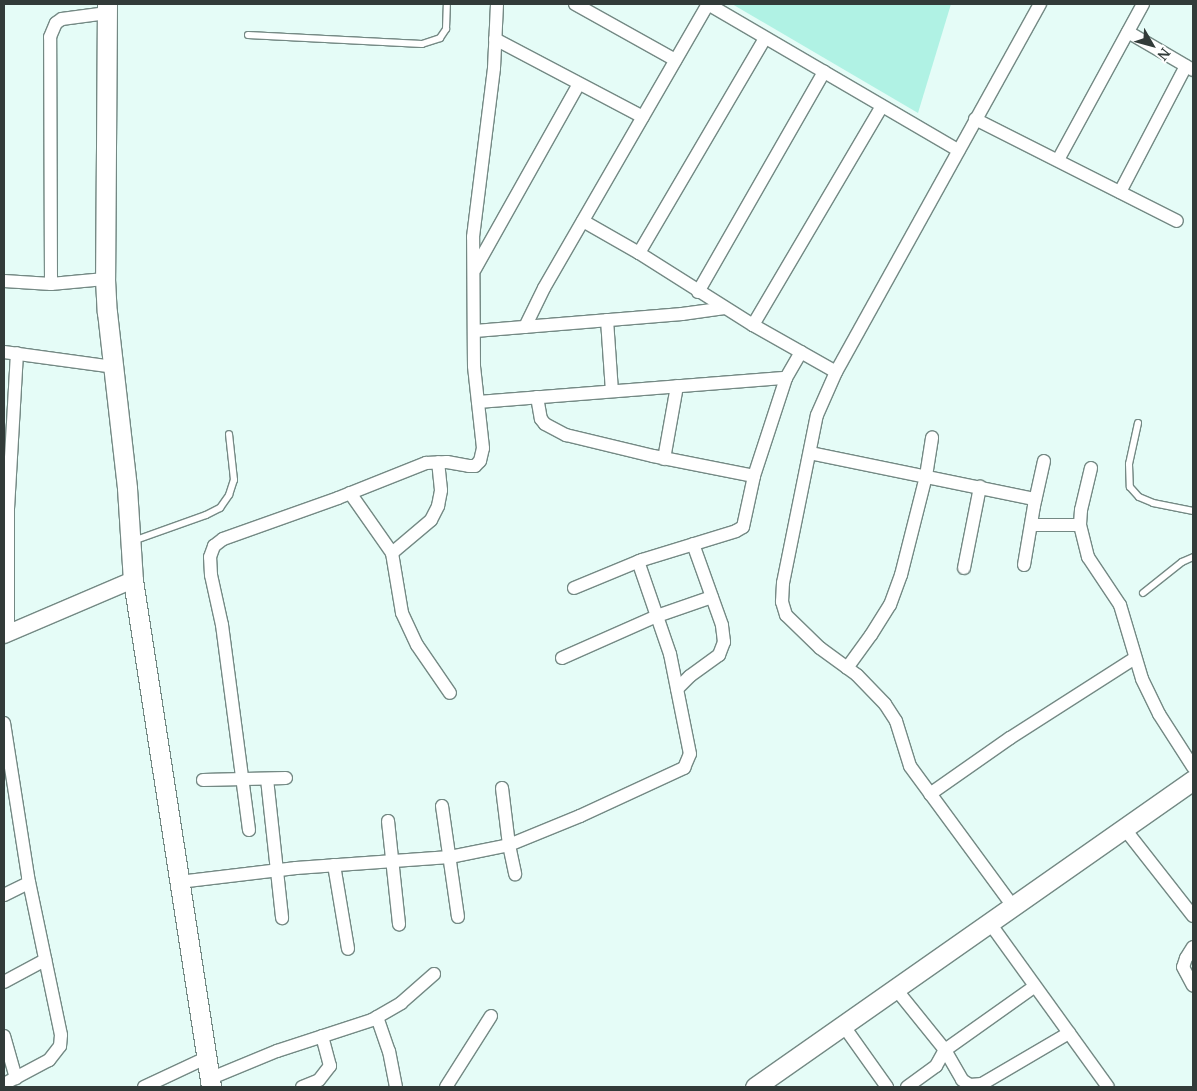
<!DOCTYPE html>
<style>
body{margin:0}
#map{position:relative;width:1197px;height:1091px;overflow:hidden;background:#e5fcf7;font-family:"Noto Serif",serif}
div>[style]{position:absolute}
.green>*{inset:0;background:#b0f2e4}
.roads{filter:drop-shadow(1px 0 #748984) drop-shadow(-1px 0 #748984) drop-shadow(0 1px #748984) drop-shadow(0 -1px #748984)}
.service>*{height:6px;margin:-3px;padding:0 3px;transform-origin:3px;border-radius:3px;background:#fff}
.minor>*{height:12px;margin:-6px;padding:0 6px;transform-origin:6px;border-radius:6px;background:#fff}
.tertiary>*{height:16px;margin:-8px;padding:0 8px;transform-origin:8px;border-radius:8px;background:#fff}
.secondary>*{height:19px;margin:-9.5px;padding:0 9.5px;transform-origin:9.5px;border-radius:9.5px;background:#fff}
span{translate:-50% -50%;white-space:nowrap;text-align:center;line-height:1.15;-webkit-text-stroke:4.5px #fff;paint-order:stroke}
.frame{position:absolute;inset:0;border:5px solid #323b39;pointer-events:none}
.north{position:absolute;left:1127px;top:20px;width:50px;height:50px;-webkit-text-stroke:4px #fff;paint-order:stroke;rotate:128deg;font-size:14px;font-weight:700;line-height:20px;text-align:center;color:#323b39}
.north::after{content:'';display:block;margin:auto;width:18px;height:22px;background:#323b39;clip-path:polygon(50% 0,100% 100%,50% 72%,0 100%)}
</style>
<div id="map">
<div class="green">
<i style="clip-path:polygon(732px 4px,951px 4px,918px 113px)"></i>
</div>
<div class="roads">
<div class="service">
<i style="left:248px;top:35px;width:174px;rotate:3deg"></i>
<i style="left:422px;top:44px;width:19px;rotate:-18deg"></i>
<i style="left:440px;top:38px;width:11px;rotate:-56deg"></i>
<i style="left:446px;top:29px;width:25px;rotate:-88deg"></i>
<i style="left:1138px;top:423px;width:42px;rotate:102.4deg"></i>
<i style="left:1129px;top:464px;width:23px;rotate:88deg"></i>
<i style="left:1130px;top:487px;width:13px;rotate:48deg"></i>
<i style="left:1139px;top:497px;width:15px;rotate:23deg"></i>
<i style="left:1153px;top:503px;width:41px;rotate:11.3deg"></i>
<i style="left:133px;top:541px;width:77px;rotate:-19.6deg"></i>
<i style="left:206px;top:515px;width:16px;rotate:-27deg"></i>
<i style="left:220px;top:508px;width:16px;rotate:-55deg"></i>
<i style="left:229px;top:495px;width:16px;rotate:-72deg"></i>
<i style="left:234px;top:480px;width:46px;rotate:-96.2deg"></i>
<i style="left:1143px;top:593px;width:50px;rotate:-38.5deg"></i>
<i style="left:1182px;top:562px;width:12px;rotate:-24deg"></i>
</div>
<div class="minor">
<i style="left:575px;top:4px;width:115px;rotate:29.2deg"></i>
<i style="left:708px;top:4px;width:290px;rotate:30.3deg"></i>
<i style="left:1128px;top:32px;width:75px;rotate:30.3deg"></i>
<i style="left:495px;top:39px;width:167px;rotate:27.8deg"></i>
<i style="left:975px;top:119px;width:226px;rotate:26.8deg"></i>
<i style="left:1058px;top:160px;width:178px;rotate:-61.4deg"></i>
<i style="left:1120px;top:192px;width:142px;rotate:-62.4deg"></i>
<i style="left:583px;top:221px;width:64px;rotate:29.7deg"></i>
<i style="left:639px;top:253px;width:135px;rotate:32.3deg"></i>
<i style="left:753px;top:325px;width:95px;rotate:29.5deg"></i>
<i style="left:639px;top:253px;width:249px;rotate:-59.6deg"></i>
<i style="left:475px;top:269px;width:212px;rotate:-60.7deg"></i>
<i style="left:4px;top:281px;width:47px;rotate:3.7deg"></i>
<i style="left:51px;top:284px;width:54px;rotate:-5.3deg"></i>
<i style="left:51px;top:284px;width:247px;rotate:-90.2deg"></i>
<i style="left:50px;top:37px;width:15px;rotate:-67deg"></i>
<i style="left:56px;top:23px;width:7px;rotate:-34deg"></i>
<i style="left:62px;top:19px;width:45px;rotate:-7.6deg"></i>
<i style="left:698px;top:292px;width:254px;rotate:-60.2deg"></i>
<i style="left:607px;top:320px;width:71px;rotate:86deg"></i>
<i style="left:753px;top:325px;width:254px;rotate:-59.5deg"></i>
<i style="left:525px;top:327px;width:43px;rotate:-64deg"></i>
<i style="left:544px;top:288px;width:328px;rotate:-60deg"></i>
<i style="left:475px;top:331px;width:208px;rotate:-4.7deg"></i>
<i style="left:682px;top:314px;width:43px;rotate:-7.9deg"></i>
<i style="left:4px;top:352px;width:110px;rotate:7.8deg"></i>
<i style="left:537px;top:397px;width:22px;rotate:80deg"></i>
<i style="left:541px;top:419px;width:6px;rotate:51deg"></i>
<i style="left:545px;top:424px;width:24px;rotate:28deg"></i>
<i style="left:566px;top:435px;width:89px;rotate:13.6deg"></i>
<i style="left:653px;top:456px;width:103px;rotate:11.2deg"></i>
<i style="left:478px;top:402px;width:309px;rotate:-4.5deg"></i>
<i style="left:810px;top:453px;width:230px;rotate:11.6deg"></i>
<i style="left:664px;top:459px;width:74px;rotate:-79.9deg"></i>
<i style="left:1091px;top:468px;width:43px;rotate:103.4deg"></i>
<i style="left:1081px;top:510px;width:15px;rotate:94deg"></i>
<i style="left:1080px;top:525px;width:33px;rotate:76deg"></i>
<i style="left:1088px;top:557px;width:58px;rotate:56.3deg"></i>
<i style="left:1120px;top:605px;width:77px;rotate:73.4deg"></i>
<i style="left:1142px;top:679px;width:39px;rotate:64deg"></i>
<i style="left:1159px;top:714px;width:63px;rotate:57.3deg"></i>
<i style="left:350px;top:493px;width:73px;rotate:55deg"></i>
<i style="left:392px;top:553px;width:61px;rotate:80.5deg"></i>
<i style="left:402px;top:613px;width:35px;rotate:65deg"></i>
<i style="left:417px;top:645px;width:58px;rotate:55.5deg"></i>
<i style="left:1031px;top:525px;width:49px"></i>
<i style="left:392px;top:553px;width:51px;rotate:-40.2deg"></i>
<i style="left:431px;top:520px;width:16px;rotate:-63deg"></i>
<i style="left:438px;top:506px;width:16px;rotate:-79deg"></i>
<i style="left:441px;top:490px;width:28px;rotate:-96deg"></i>
<i style="left:1024px;top:565px;width:60px;rotate:-80.4deg"></i>
<i style="left:1034px;top:506px;width:46px;rotate:-77.5deg"></i>
<i style="left:964px;top:568px;width:83px;rotate:-78.8deg"></i>
<i style="left:574px;top:588px;width:74px;rotate:-22.4deg"></i>
<i style="left:642px;top:560px;width:98px;rotate:-17.1deg"></i>
<i style="left:736px;top:531px;width:8px;rotate:-30deg"></i>
<i style="left:743px;top:527px;width:52px;rotate:-77.8deg"></i>
<i style="left:754px;top:476px;width:103px;rotate:-71.9deg"></i>
<i style="left:786px;top:378px;width:30px;rotate:-60deg"></i>
<i style="left:8px;top:633px;width:124px;rotate:-90deg"></i>
<i style="left:8px;top:509px;width:156px;rotate:-86.7deg"></i>
<i style="left:562px;top:658px;width:104px;rotate:-23.9deg"></i>
<i style="left:657px;top:616px;width:58px;rotate:-19.1deg"></i>
<i style="left:847px;top:668px;width:41px;rotate:-54deg"></i>
<i style="left:871px;top:635px;width:36px;rotate:-58deg"></i>
<i style="left:890px;top:605px;width:32px;rotate:-70deg"></i>
<i style="left:901px;top:575px;width:102px;rotate:-75.8deg"></i>
<i style="left:926px;top:476px;width:39px;rotate:-81deg"></i>
<i style="left:677px;top:689px;width:18px;rotate:-45deg"></i>
<i style="left:690px;top:676px;width:36px;rotate:-36deg"></i>
<i style="left:719px;top:655px;width:14px;rotate:-69deg"></i>
<i style="left:724px;top:642px;width:17px;rotate:-97deg"></i>
<i style="left:722px;top:625px;width:86px;rotate:-109.7deg"></i>
<i style="left:4px;top:723px;width:156px;rotate:81.1deg"></i>
<i style="left:28px;top:877px;width:161px;rotate:78.2deg"></i>
<i style="left:61px;top:1035px;width:11px;rotate:95deg"></i>
<i style="left:60px;top:1046px;width:18px;rotate:128deg"></i>
<i style="left:49px;top:1060px;width:51px;rotate:151.9deg"></i>
<i style="left:267px;top:779px;width:140px;rotate:83.8deg"></i>
<i style="left:203px;top:780px;width:83px;rotate:-1.4deg"></i>
<i style="left:502px;top:788px;width:57px;rotate:83deg"></i>
<i style="left:509px;top:845px;width:30px;rotate:78deg"></i>
<i style="left:930px;top:794px;width:98px;rotate:-35deg"></i>
<i style="left:1010px;top:738px;width:148px;rotate:-32.6deg"></i>
<i style="left:442px;top:806px;width:112px;rotate:81.8deg"></i>
<i style="left:388px;top:821px;width:104px;rotate:83.9deg"></i>
<i style="left:1124px;top:828px;width:112px;rotate:51.9deg"></i>
<i style="left:249px;top:830px;width:207px;rotate:-97.5deg"></i>
<i style="left:222px;top:625px;width:51px;rotate:-102.4deg"></i>
<i style="left:211px;top:575px;width:18px;rotate:-93deg"></i>
<i style="left:210px;top:557px;width:12px;rotate:-70deg"></i>
<i style="left:214px;top:546px;width:11px;rotate:-38deg"></i>
<i style="left:223px;top:539px;width:122px;rotate:-19.6deg"></i>
<i style="left:338px;top:498px;width:95px;rotate:-21.7deg"></i>
<i style="left:426px;top:463px;width:21px;rotate:-3deg"></i>
<i style="left:447px;top:462px;width:22px;rotate:10deg"></i>
<i style="left:469px;top:466px;width:6px"></i>
<i style="left:475px;top:466px;width:7px;rotate:-45deg"></i>
<i style="left:480px;top:461px;width:13px;rotate:-77deg"></i>
<i style="left:483px;top:448px;width:82px;rotate:-96.3deg"></i>
<i style="left:474px;top:366px;width:129px;rotate:-90.4deg"></i>
<i style="left:473px;top:237px;width:170px;rotate:-82.9deg"></i>
<i style="left:494px;top:68px;width:64px;rotate:-87.3deg"></i>
<i style="left:334px;top:865px;width:85px;rotate:80.5deg"></i>
<i style="left:179px;top:882px;width:118px;rotate:-6.8deg"></i>
<i style="left:296px;top:868px;width:154px;rotate:-4.1deg"></i>
<i style="left:450px;top:857px;width:60px;rotate:-11.5deg"></i>
<i style="left:509px;top:845px;width:77px;rotate:-22.2deg"></i>
<i style="left:580px;top:816px;width:115px;rotate:-24.8deg"></i>
<i style="left:684px;top:768px;width:15px;rotate:-67deg"></i>
<i style="left:690px;top:754px;width:102px;rotate:-101.3deg"></i>
<i style="left:670px;top:654px;width:98px;rotate:-109deg"></i>
<i style="left:4px;top:895px;width:28px;rotate:-26deg"></i>
<i style="left:1012px;top:905px;width:172px;rotate:-126.3deg"></i>
<i style="left:910px;top:766px;width:47px;rotate:-107.3deg"></i>
<i style="left:896px;top:721px;width:20px;rotate:-123deg"></i>
<i style="left:885px;top:704px;width:40px;rotate:-134deg"></i>
<i style="left:857px;top:675px;width:46px;rotate:-143.9deg"></i>
<i style="left:820px;top:648px;width:47px;rotate:-135.9deg"></i>
<i style="left:786px;top:615px;width:14px;rotate:-107deg"></i>
<i style="left:782px;top:602px;width:19px;rotate:-87deg"></i>
<i style="left:783px;top:583px;width:171px;rotate:-78.6deg"></i>
<i style="left:817px;top:415px;width:47px;rotate:-66.2deg"></i>
<i style="left:836px;top:372px;width:421px;rotate:-61deg"></i>
<i style="left:989px;top:922px;width:203px;rotate:54.2deg"></i>
<i style="left:1193px;top:947px;width:13px;rotate:122deg"></i>
<i style="left:1186px;top:958px;width:9px;rotate:108deg"></i>
<i style="left:1183px;top:967px;width:21px;rotate:62deg"></i>
<i style="left:4px;top:982px;width:47px;rotate:-28.2deg"></i>
<i style="left:895px;top:988px;width:80px;rotate:51.1deg"></i>
<i style="left:945px;top:1050px;width:34px;rotate:60deg"></i>
<i style="left:962px;top:1080px;width:9px;rotate:32deg"></i>
<i style="left:970px;top:1085px;width:12px;rotate:-5deg"></i>
<i style="left:982px;top:1084px;width:101px;rotate:-30.4deg"></i>
<i style="left:377px;top:1017px;width:36px;rotate:71deg"></i>
<i style="left:389px;top:1051px;width:37px;rotate:79deg"></i>
<i style="left:843px;top:1025px;width:76px;rotate:54.6deg"></i>
<i style="left:4px;top:1036px;width:44px;rotate:74.1deg"></i>
<i style="left:209px;top:1079px;width:74px;rotate:-22.4deg"></i>
<i style="left:277px;top:1051px;width:100px;rotate:-18.1deg"></i>
<i style="left:372px;top:1020px;width:34px;rotate:-30deg"></i>
<i style="left:401px;top:1003px;width:44px;rotate:-41.3deg"></i>
<i style="left:144px;top:1087px;width:68px;rotate:-25.1deg"></i>
<i style="left:302px;top:1087px;width:18px;rotate:-22deg"></i>
<i style="left:319px;top:1080px;width:18px;rotate:-52deg"></i>
<i style="left:330px;top:1066px;width:31px;rotate:-105deg"></i>
<i style="left:446px;top:1087px;width:84px;rotate:-57.6deg"></i>
<i style="left:907px;top:1087px;width:36px;rotate:-36deg"></i>
<i style="left:936px;top:1066px;width:18px;rotate:-61deg"></i>
<i style="left:945px;top:1050px;width:110px;rotate:-35.4deg"></i>
</div>
<div class="tertiary">
<i style="left:4px;top:635px;width:140px;rotate:-23.1deg"></i>
</div>
<div class="secondary">
<i style="left:107px;top:4px;width:275px;rotate:90.4deg"></i>
<i style="left:105px;top:279px;width:33px;rotate:87deg"></i>
<i style="left:107px;top:312px;width:177px;rotate:83.5deg"></i>
<i style="left:127px;top:488px;width:92px;rotate:86.3deg"></i>
<i style="left:133px;top:580px;width:513px;rotate:81.25deg"></i>
<i style="left:755px;top:1087px;width:535px;rotate:-35.03deg"></i>
</div>
</div>
<div class="frame"></div>
<div class="north">N</div>
</div>
